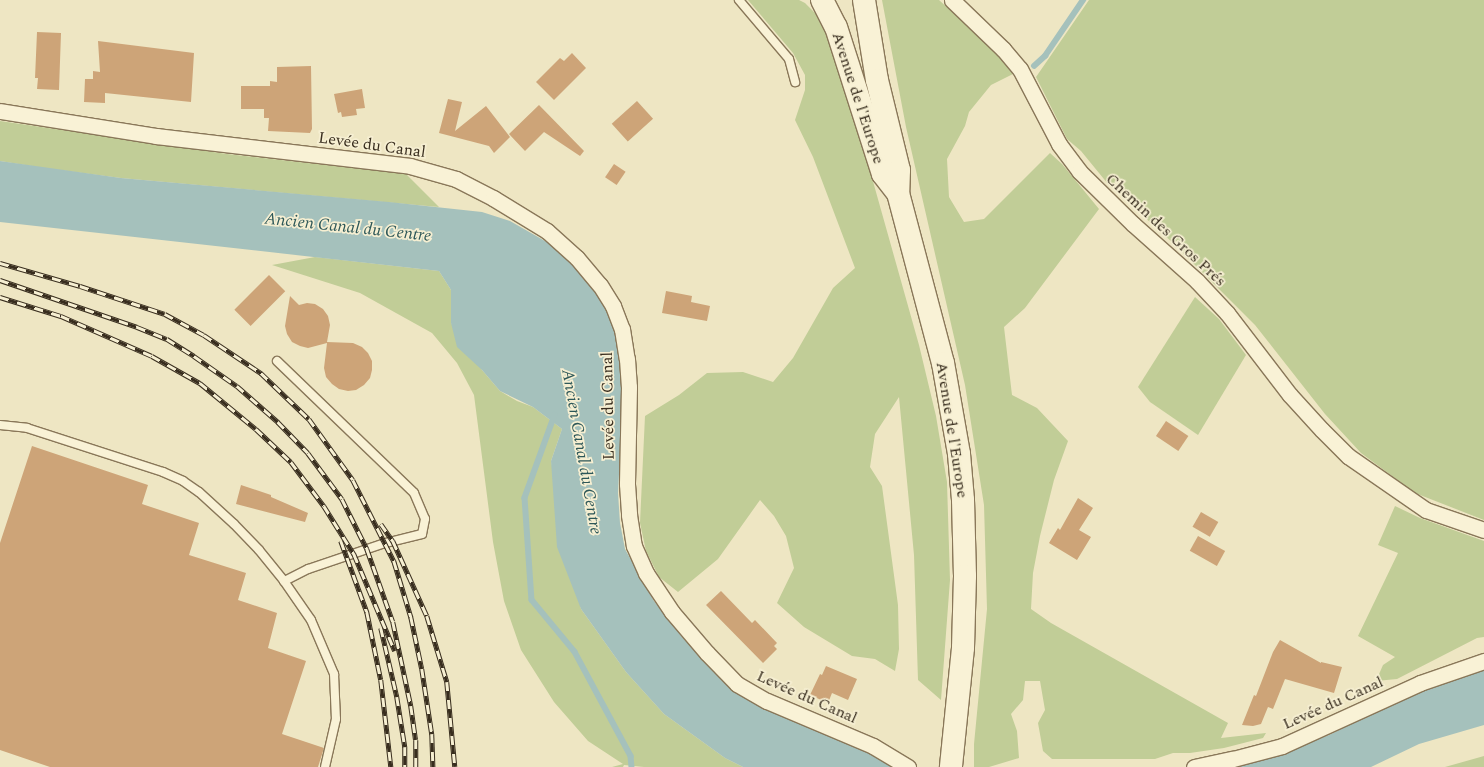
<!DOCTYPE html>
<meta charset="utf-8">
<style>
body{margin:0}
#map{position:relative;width:1484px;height:767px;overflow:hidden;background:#eee6c3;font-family:Spectral,serif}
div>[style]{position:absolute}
.green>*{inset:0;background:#c1cd97}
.water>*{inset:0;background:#a5c1bc}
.stream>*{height:5.5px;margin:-2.75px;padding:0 2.75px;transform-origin:2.75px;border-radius:2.75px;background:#a5c1bc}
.building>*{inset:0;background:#cda478;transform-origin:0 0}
.roads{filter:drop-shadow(1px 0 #897759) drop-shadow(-1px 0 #897759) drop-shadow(0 1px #897759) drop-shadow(0 -1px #897759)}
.lane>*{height:8px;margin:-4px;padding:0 4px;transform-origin:4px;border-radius:4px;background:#f9f2d6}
.street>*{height:15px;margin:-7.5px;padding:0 7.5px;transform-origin:7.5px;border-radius:7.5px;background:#f9f2d6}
.secondary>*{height:22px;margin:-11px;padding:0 11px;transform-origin:11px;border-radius:11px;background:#f9f2d6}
.rail>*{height:4.5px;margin-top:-2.25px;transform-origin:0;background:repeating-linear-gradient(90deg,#f6efd2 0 9px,#382d1e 0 18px);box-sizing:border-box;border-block:1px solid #382d1e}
span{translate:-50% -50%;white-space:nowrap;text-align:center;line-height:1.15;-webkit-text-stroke:3.5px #f6efd2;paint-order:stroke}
.street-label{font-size:16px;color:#382d1e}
.water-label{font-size:17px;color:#2d5758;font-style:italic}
</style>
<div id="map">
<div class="green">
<i style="clip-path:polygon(748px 0,799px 0,805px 3px,817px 15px,832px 48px,858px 128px,919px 345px,936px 416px,947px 482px,950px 580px,941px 700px,918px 680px,914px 555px,899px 397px,875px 434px,870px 467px,882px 486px,898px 605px,899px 649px,895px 671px,875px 659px,852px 656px,804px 627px,777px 603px,794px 568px,786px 536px,774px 516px,760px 500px,718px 559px,678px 592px,659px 577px,646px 551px,640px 523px,645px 416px,679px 395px,707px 373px,743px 372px,773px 382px,793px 358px,833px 288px,855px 268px,813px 157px,795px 120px,805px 90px,805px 75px,793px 53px)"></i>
<i style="clip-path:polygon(882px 0,939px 0,1004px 60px,1015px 73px,991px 85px,969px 112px,965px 126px,947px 159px,949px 197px,964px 222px,984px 219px,1050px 153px,1062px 164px,1099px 209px,1025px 308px,1004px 327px,1012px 395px,1037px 408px,1068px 441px,1054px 480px,1040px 536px,1033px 573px,1031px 609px,1051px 623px,1228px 723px,1221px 738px,1266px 733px,1263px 738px,1224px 748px,1190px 753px,1173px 753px,1155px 759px,1052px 759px,1043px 751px,1038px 723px,1045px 710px,1040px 681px,1025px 681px,1023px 700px,1011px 714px,1017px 731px,1019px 758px,989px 767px,974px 767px,974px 744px,987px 609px,984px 505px,965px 385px,906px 127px)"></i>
<i style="clip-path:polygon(1089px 0,1484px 0,1484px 520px,1415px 493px,1361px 453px,1325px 414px,1255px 325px,1173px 243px,1108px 184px,1081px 151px,1067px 139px,1036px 77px)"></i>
<i style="clip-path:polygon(0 121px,227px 154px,406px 174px,439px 207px,121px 178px,44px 168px,0 161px)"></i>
<i style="clip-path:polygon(315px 257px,439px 271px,451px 290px,451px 323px,482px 370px,500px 391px,517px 401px,533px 407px,562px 429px,551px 461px,581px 609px,626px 672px,664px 714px,725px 758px,743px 767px,644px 767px,624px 765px,623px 767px,612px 767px,623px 764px,588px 741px,554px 702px,521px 650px,504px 601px,493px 542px,474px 395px,457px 363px,432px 333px,360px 293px,272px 265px)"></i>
<i style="clip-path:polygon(1195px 297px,1219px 319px,1246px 355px,1198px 435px,1150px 402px,1138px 387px)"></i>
<i style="clip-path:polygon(1395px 506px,1420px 518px,1484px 541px,1484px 637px,1477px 638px,1397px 679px,1376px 681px,1383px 665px,1395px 657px,1358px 636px,1398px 553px,1378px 545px)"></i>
<i style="clip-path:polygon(1484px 756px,1484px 767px,1445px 767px)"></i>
</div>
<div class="water">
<i style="clip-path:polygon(0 161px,121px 178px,389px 202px,482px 212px,510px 221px,552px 245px,590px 283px,608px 310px,622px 350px,621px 436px,618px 493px,620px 523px,625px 549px,654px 601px,682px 637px,727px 685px,759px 706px,834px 735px,894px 767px,743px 767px,725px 758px,664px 714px,626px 672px,581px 609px,557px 547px,551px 461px,562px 429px,533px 407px,500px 391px,482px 370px,457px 347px,451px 323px,451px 290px,439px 271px,0 222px)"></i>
<i style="clip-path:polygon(1484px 667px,1484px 725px,1419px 744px,1371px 767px,1227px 767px,1282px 752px,1329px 735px,1427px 687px)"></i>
</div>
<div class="stream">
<i style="left:1034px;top:66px;width:15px;rotate:-42deg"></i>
<i style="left:1045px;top:56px;width:68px;rotate:-55.8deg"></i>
<i style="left:555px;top:415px;width:88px;rotate:109.9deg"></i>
<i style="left:525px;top:498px;width:102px;rotate:86.1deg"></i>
<i style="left:532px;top:600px;width:67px;rotate:50.4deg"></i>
<i style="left:575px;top:652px;width:118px;rotate:61.7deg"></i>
<i style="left:631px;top:756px;width:11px;rotate:85deg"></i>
</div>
<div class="building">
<i style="clip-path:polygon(37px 32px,61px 33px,59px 90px,37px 89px,38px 78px,35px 78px)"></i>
<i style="clip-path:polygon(98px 41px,194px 53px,191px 102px,105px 93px,105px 103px,84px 102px,85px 79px,93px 79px,93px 71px,100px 72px)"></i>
<i style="clip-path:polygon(572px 53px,586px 68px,554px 100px,536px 82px,560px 58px,564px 61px)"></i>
<i style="clip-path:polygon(311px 66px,312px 129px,310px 133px,268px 131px,269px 118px,264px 118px,264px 109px,241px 109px,241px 86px,270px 86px,270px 81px,277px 82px,277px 67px)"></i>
<i style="clip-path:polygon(362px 89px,365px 108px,356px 109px,357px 115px,342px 117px,341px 112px,338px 113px,334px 94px)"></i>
<i style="clip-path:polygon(448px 99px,462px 102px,455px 131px,486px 106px,510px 137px,494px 153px,489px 146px,439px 133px)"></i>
<i style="left:637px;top:101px;width:24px;height:34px;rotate:48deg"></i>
<i style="clip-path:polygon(539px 105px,584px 151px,580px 156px,544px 132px,525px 151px,509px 134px)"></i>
<i style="left:614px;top:164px;width:14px;height:16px;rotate:34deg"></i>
<i style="left:269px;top:275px;width:23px;height:49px;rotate:45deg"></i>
<i style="clip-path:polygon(666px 291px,692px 296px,691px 302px,710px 306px,707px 321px,662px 313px)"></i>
<i style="clip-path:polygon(290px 296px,299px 305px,307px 303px,315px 304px,323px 309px,328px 316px,330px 325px,327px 342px,353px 343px,362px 347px,368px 353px,372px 361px,372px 370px,370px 378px,364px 385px,356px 390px,348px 391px,339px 389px,332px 384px,326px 377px,324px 368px,327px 343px,308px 348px,300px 346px,292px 342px,287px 334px,285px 326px)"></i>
<i style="left:1166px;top:421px;width:27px;height:18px;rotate:34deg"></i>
<i style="clip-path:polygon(32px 446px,148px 485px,142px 504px,199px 523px,189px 555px,246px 573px,238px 600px,277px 613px,268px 648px,306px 661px,282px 734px,324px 748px,318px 767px,50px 767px,0 750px,0 543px)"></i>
<i style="clip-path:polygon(241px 485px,271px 495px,271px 497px,308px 513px,305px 522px,236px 504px)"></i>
<i style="clip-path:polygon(1078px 498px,1093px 508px,1079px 530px,1091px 537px,1077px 560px,1049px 543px,1058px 528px,1060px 530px)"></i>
<i style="left:1201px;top:512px;width:20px;height:17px;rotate:30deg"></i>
<i style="left:1198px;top:536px;width:31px;height:17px;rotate:29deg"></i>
<i style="clip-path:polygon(721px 591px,752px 623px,755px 620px,777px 643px,774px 646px,777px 649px,763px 663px,706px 605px)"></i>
<i style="clip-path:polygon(1280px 640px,1321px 663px,1321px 662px,1342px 667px,1334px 693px,1285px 679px,1273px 709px,1268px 707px,1261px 724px,1253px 726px,1242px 725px,1254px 695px,1256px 696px,1273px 652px)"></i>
<i style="clip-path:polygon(826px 666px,857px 679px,848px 700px,832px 693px,828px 703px,810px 695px,820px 674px,822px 675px)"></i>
</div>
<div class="roads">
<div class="lane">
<i style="left:739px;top:0;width:77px;rotate:49.7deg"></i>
<i style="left:789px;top:59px;width:24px;rotate:75deg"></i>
<i style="left:277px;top:361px;width:190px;rotate:43.9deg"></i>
<i style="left:414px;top:493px;width:28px;rotate:67deg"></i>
<i style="left:425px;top:519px;width:15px;rotate:101deg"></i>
<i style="left:422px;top:534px;width:38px;rotate:166deg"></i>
<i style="left:385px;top:543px;width:81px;rotate:161.3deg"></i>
<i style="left:308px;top:569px;width:27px;rotate:153deg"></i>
<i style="left:0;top:425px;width:27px;rotate:6deg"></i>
<i style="left:27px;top:428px;width:143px;rotate:17.9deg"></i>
<i style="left:163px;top:472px;width:22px;rotate:24deg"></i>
<i style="left:183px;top:481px;width:19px;rotate:35deg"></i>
<i style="left:199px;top:492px;width:47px;rotate:42.4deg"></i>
<i style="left:234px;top:524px;width:36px;rotate:46deg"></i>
<i style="left:259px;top:550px;width:40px;rotate:51deg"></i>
<i style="left:284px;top:581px;width:47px;rotate:55.3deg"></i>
<i style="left:311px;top:620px;width:59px;rotate:66.9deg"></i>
<i style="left:334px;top:674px;width:45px;rotate:87.5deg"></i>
<i style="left:336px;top:719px;width:49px;rotate:102.9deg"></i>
</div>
<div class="street">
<i style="left:952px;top:0;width:71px;rotate:43.9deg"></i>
<i style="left:1003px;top:49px;width:26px;rotate:50deg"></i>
<i style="left:1020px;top:69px;width:85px;rotate:62.5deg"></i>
<i style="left:1059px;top:144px;width:34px;rotate:53deg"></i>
<i style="left:1079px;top:171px;width:76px;rotate:44.5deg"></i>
<i style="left:1133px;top:224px;width:86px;rotate:41.7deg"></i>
<i style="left:1197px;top:281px;width:44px;rotate:46.8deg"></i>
<i style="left:1227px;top:313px;width:103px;rotate:52.5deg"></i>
<i style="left:1290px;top:395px;width:47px;rotate:47.6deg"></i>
<i style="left:1322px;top:430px;width:37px;rotate:45deg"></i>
<i style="left:1348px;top:456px;width:95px;rotate:34.7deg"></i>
<i style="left:1426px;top:510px;width:61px;rotate:19deg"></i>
<i style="left:0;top:111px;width:158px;rotate:9.1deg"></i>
<i style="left:156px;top:136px;width:256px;rotate:6.7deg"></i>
<i style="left:410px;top:166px;width:48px;rotate:15.8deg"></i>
<i style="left:456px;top:179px;width:42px;rotate:27.2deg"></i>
<i style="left:493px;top:198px;width:63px;rotate:31.4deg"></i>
<i style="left:547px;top:231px;width:40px;rotate:42deg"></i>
<i style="left:577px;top:258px;width:35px;rotate:50deg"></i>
<i style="left:600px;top:285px;width:25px;rotate:58deg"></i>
<i style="left:613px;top:306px;width:25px;rotate:69deg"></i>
<i style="left:622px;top:329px;width:30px;rotate:81deg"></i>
<i style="left:627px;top:359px;width:28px;rotate:86deg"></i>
<i style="left:629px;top:387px;width:97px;rotate:91.2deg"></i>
<i style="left:627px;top:484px;width:31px;rotate:86deg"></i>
<i style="left:629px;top:515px;width:31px;rotate:81deg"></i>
<i style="left:634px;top:546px;width:30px;rotate:66deg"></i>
<i style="left:646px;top:573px;width:47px;rotate:56.3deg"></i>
<i style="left:672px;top:612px;width:54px;rotate:49.5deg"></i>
<i style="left:707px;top:653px;width:43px;rotate:45.9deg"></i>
<i style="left:737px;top:684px;width:34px;rotate:30deg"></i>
<i style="left:767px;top:701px;width:115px;rotate:23deg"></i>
<i style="left:873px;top:746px;width:41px;rotate:31deg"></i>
<i style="left:1194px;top:767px;width:40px;rotate:-12deg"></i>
<i style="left:1233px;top:759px;width:51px;rotate:-14.9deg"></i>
<i style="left:1282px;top:746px;width:152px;rotate:-24.5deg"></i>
<i style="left:1420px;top:683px;width:68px;rotate:-19deg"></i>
</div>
<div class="secondary">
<i style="left:822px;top:0;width:30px;rotate:63deg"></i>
<i style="left:836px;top:27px;width:154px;rotate:72.3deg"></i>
<i style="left:883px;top:174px;width:24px;rotate:52deg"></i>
<i style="left:864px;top:0;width:81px;rotate:80.8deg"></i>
<i style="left:877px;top:80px;width:93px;rotate:76.3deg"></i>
<i style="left:899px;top:170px;width:23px;rotate:92deg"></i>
<i style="left:898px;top:193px;width:176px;rotate:75.2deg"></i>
<i style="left:943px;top:363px;width:92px;rotate:80deg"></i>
<i style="left:959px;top:454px;width:46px;rotate:85deg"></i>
<i style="left:963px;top:500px;width:76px;rotate:88.5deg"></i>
<i style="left:965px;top:576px;width:72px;rotate:91.6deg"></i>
<i style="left:963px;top:648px;width:120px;rotate:95.8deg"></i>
</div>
</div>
<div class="rail">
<i style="left:0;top:263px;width:83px;rotate:16deg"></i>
<i style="left:80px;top:286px;width:89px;rotate:18.2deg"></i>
<i style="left:165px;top:314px;width:44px;rotate:28.3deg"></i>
<i style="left:204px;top:335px;width:69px;rotate:33.7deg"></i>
<i style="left:261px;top:373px;width:66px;rotate:43.8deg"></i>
<i style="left:309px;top:419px;width:75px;rotate:54.2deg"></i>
<i style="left:353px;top:480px;width:91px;rotate:63.2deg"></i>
<i style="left:394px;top:561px;width:59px;rotate:73.1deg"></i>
<i style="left:411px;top:617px;width:53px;rotate:78.1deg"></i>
<i style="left:422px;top:669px;width:66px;rotate:81.3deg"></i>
<i style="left:432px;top:734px;width:33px;rotate:88deg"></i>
<i style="left:0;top:280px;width:145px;rotate:18.9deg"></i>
<i style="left:137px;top:327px;width:32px;rotate:22deg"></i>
<i style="left:167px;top:339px;width:32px;rotate:32deg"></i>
<i style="left:194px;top:356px;width:52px;rotate:34.9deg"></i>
<i style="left:237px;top:386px;width:55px;rotate:41.3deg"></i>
<i style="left:278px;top:422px;width:43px;rotate:45.9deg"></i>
<i style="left:308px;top:453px;width:57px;rotate:53.5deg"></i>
<i style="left:342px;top:499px;width:56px;rotate:63.4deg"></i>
<i style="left:367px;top:549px;width:77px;rotate:70.4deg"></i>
<i style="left:393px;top:622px;width:86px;rotate:77.9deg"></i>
<i style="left:411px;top:706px;width:34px;rotate:82deg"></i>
<i style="left:416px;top:740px;width:27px;rotate:90deg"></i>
<i style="left:0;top:297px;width:64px;rotate:17.3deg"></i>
<i style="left:61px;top:316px;width:99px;rotate:23.7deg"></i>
<i style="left:152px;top:356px;width:55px;rotate:29.4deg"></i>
<i style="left:200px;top:383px;width:72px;rotate:39.4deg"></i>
<i style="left:256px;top:429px;width:48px;rotate:43.3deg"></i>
<i style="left:291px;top:462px;width:55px;rotate:53.1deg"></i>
<i style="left:324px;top:506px;width:57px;rotate:58deg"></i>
<i style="left:354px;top:554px;width:105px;rotate:67.1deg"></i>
<i style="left:381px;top:524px;width:21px;rotate:55deg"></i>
<i style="left:393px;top:541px;width:82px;rotate:65.6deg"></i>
<i style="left:427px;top:616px;width:69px;rotate:73.1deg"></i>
<i style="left:447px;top:682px;width:85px;rotate:84.6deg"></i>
<i style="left:341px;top:541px;width:76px;rotate:69.9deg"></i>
<i style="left:367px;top:612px;width:69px;rotate:78.4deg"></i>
<i style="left:381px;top:680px;width:88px;rotate:83.4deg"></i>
<i style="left:381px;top:628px;width:71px;rotate:76.9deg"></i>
<i style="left:397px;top:697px;width:51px;rotate:80.9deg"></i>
<i style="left:405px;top:747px;width:20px;rotate:90deg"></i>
</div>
<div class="street-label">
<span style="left:858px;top:98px;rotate:72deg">Avenue de l'Europe</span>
<span style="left:372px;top:145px;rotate:8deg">Levée du Canal</span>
<span style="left:1166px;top:230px;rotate:43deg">Chemin des Gros Prés</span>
<span style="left:608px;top:406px;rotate:-91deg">Levée du Canal</span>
<span style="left:952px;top:430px;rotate:81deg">Avenue de l'Europe</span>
<span style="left:807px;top:697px;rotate:24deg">Levée du Canal</span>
<span style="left:1333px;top:703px;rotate:-24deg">Levée du Canal</span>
</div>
<div class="water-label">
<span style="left:348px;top:228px;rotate:6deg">Ancien Canal du Centre</span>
<span style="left:581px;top:452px;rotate:80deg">Ancien Canal du Centre</span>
</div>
</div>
